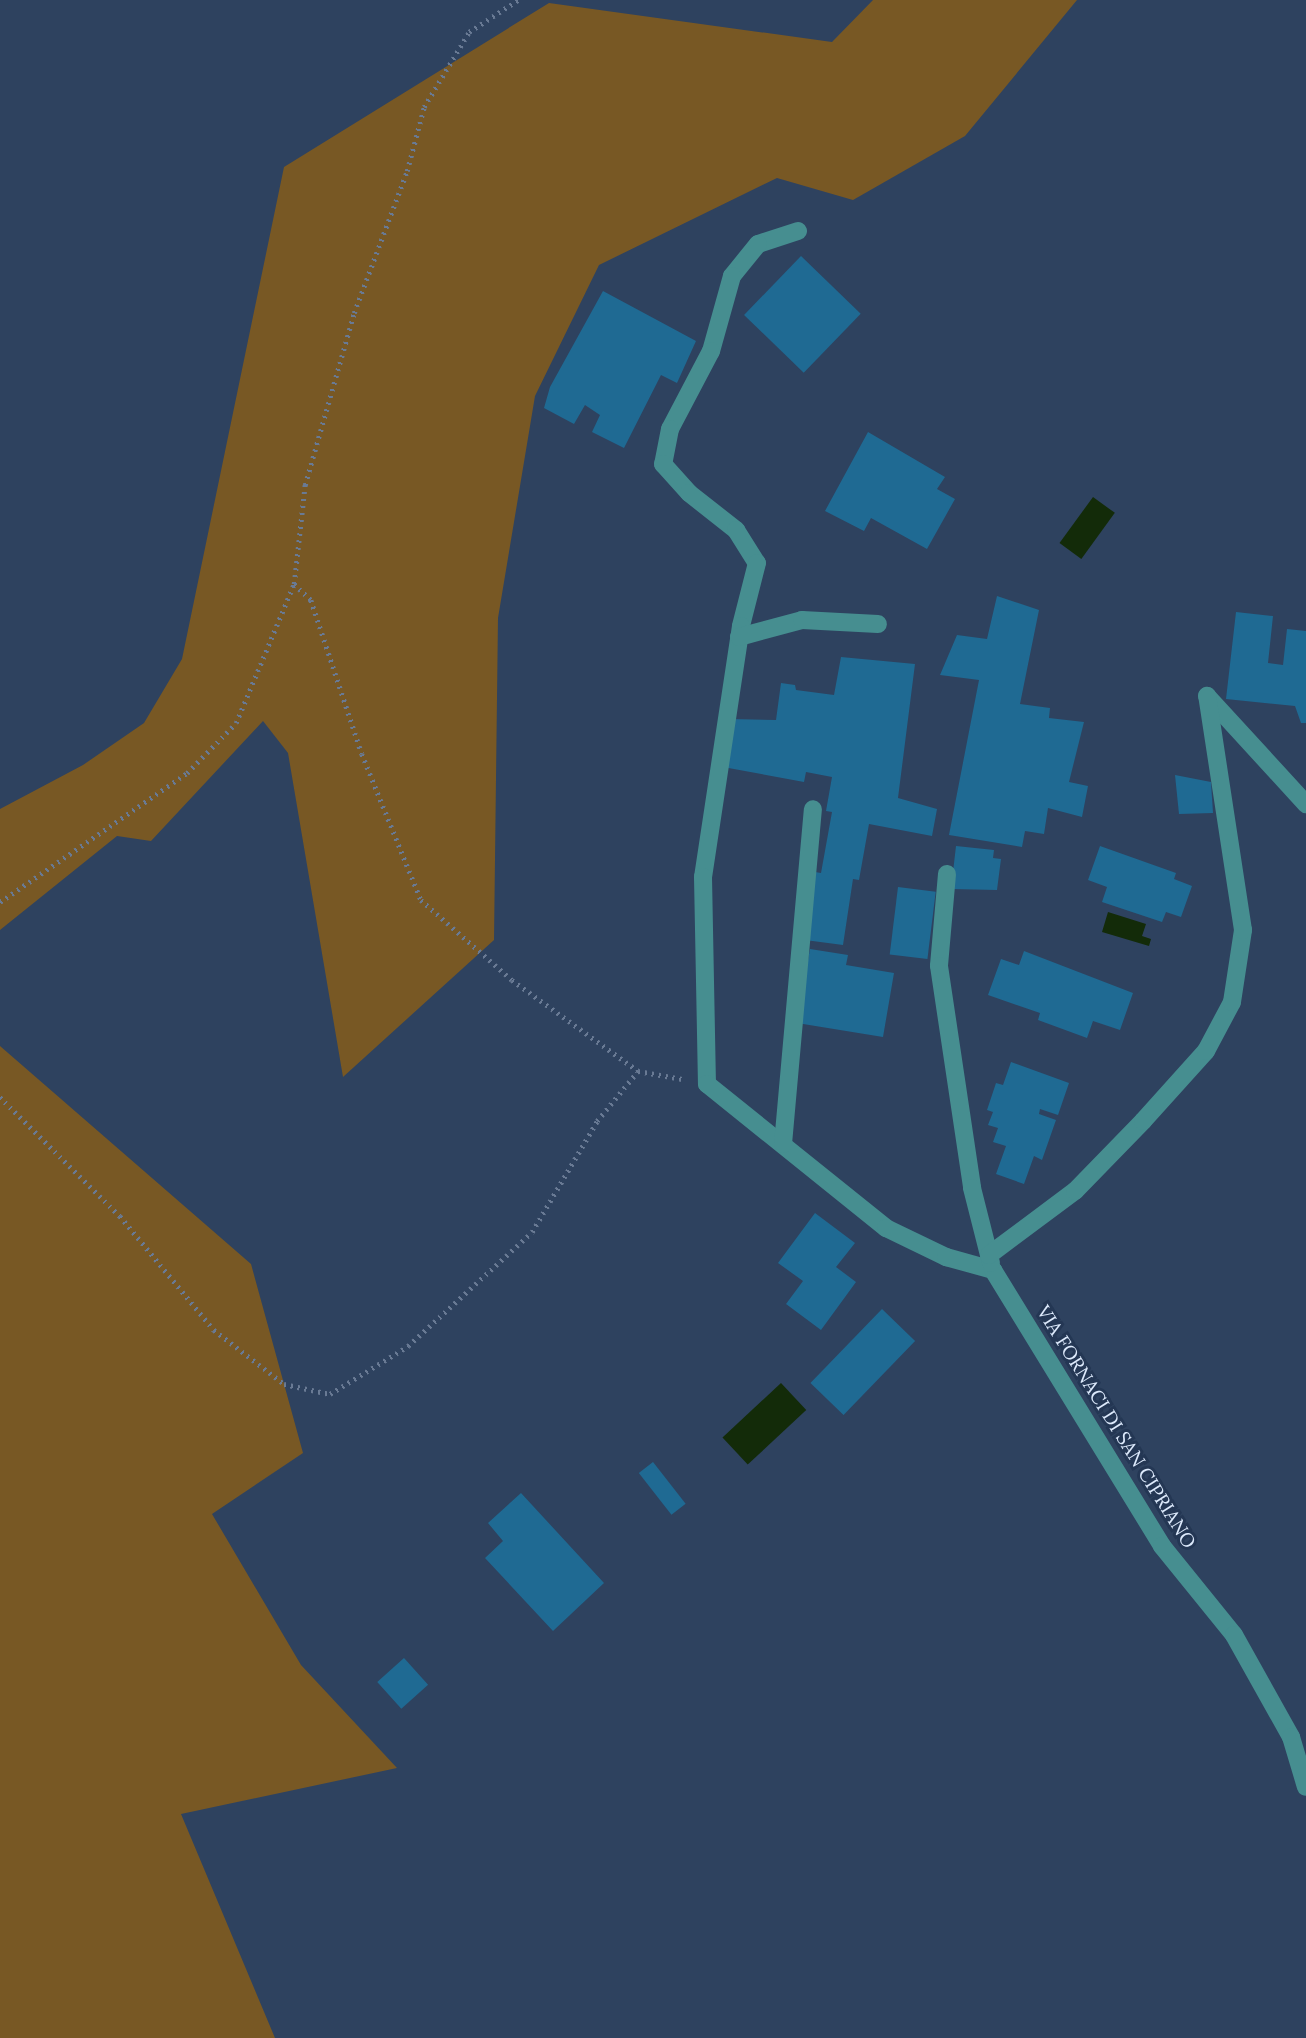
<!DOCTYPE html>
<style>
body{margin:0}
#map{position:relative;width:1306px;height:2038px;overflow:hidden;background:#2e425f;font-family:Lora,serif}
div>[style]{position:absolute}
.green>*{inset:0;background:#785824}
.water>*{inset:0;background:#132b09;transform-origin:0 0}
.building>*{inset:0;background:#1f6a93;transform-origin:0 0}
.path>*{height:4.5px;margin-top:-2.25px;transform-origin:0;background:repeating-linear-gradient(90deg,#697a94 0 2px,transparent 0 7px)}
.minor>*{height:18px;margin:-9px;padding:0 9px;transform-origin:9px;border-radius:9px;background:#468e90}
span{translate:-50% -50%;white-space:nowrap;text-align:center;line-height:1.15;-webkit-text-stroke:6px #243754;paint-order:stroke}
.street-label{font-size:19px;color:#ddeafc}
</style>
<div id="map">
<div class="green">
<i style="clip-path:polygon(873px 0,1077px 0,965px 136px,853px 200px,777px 178px,599px 265px,535px 396px,498px 618px,494px 940px,343px 1077px,288px 753px,263px 721px,151px 841px,117px 836px,0 930px,0 809px,83px 765px,144px 723px,182px 659px,284px 167px,549px 3px,832px 42px)"></i>
<i style="clip-path:polygon(0 1046px,251px 1264px,303px 1453px,212px 1514px,301px 1665px,397px 1768px,181px 1814px,275px 2038px,0 2038px)"></i>
</div>
<div class="water">
<i style="left:1093px;top:497px;width:27px;height:57px;rotate:36deg"></i>
<i style="clip-path:polygon(1108px 912px,1146px 924px,1142px 936px,1151px 939px,1149px 946px,1102px 932px)"></i>
<i style="left:781px;top:1383px;width:37px;height:80px;rotate:47deg"></i>
</div>
<div class="building">
<i style="left:801px;top:256px;width:83px;height:82px;rotate:44deg"></i>
<i style="clip-path:polygon(603px 291px,696px 341px,677px 383px,661px 375px,624px 448px,592px 432px,600px 415px,585px 405px,574px 424px,544px 408px,550px 387px)"></i>
<i style="clip-path:polygon(868px 432px,945px 477px,937px 489px,955px 499px,927px 549px,871px 518px,864px 531px,825px 511px)"></i>
<i style="clip-path:polygon(997px 596px,1039px 610px,1020px 704px,1050px 708px,1049px 718px,1084px 722px,1069px 782px,1088px 786px,1082px 817px,1048px 808px,1044px 834px,1025px 831px,1022px 847px,949px 835px,979px 680px,940px 675px,957px 635px,987px 639px)"></i>
<i style="clip-path:polygon(1236px 612px,1273px 616px,1268px 663px,1283px 665px,1287px 629px,1306px 631px,1306px 723px,1301px 723px,1295px 706px,1226px 699px)"></i>
<i style="clip-path:polygon(841px 657px,915px 664px,898px 798px,937px 809px,932px 836px,869px 824px,859px 880px,853px 879px,843px 945px,805px 940px,815px 872px,821px 873px,832px 812px,826px 811px,832px 777px,806px 772px,804px 782px,723px 767px,729px 719px,776px 720px,781px 683px,795px 685px,796px 690px,834px 695px)"></i>
<i style="clip-path:polygon(1175px 775px,1211px 782px,1213px 813px,1179px 814px)"></i>
<i style="clip-path:polygon(956px 846px,994px 850px,993px 858px,1001px 859px,997px 890px,951px 889px)"></i>
<i style="clip-path:polygon(1100px 846px,1176px 873px,1174px 879px,1192px 886px,1181px 917px,1166px 912px,1162px 922px,1102px 902px,1107px 887px,1088px 880px)"></i>
<i style="left:898px;top:887px;width:38px;height:68px;rotate:7deg"></i>
<i style="clip-path:polygon(810px 949px,848px 955px,846px 965px,894px 973px,883px 1037px,797px 1023px)"></i>
<i style="clip-path:polygon(1024px 951px,1133px 993px,1120px 1030px,1093px 1021px,1087px 1038px,1038px 1020px,1040px 1013px,988px 995px,1001px 959px,1019px 965px)"></i>
<i style="clip-path:polygon(1011px 1062px,1069px 1083px,1058px 1115px,1040px 1109px,1039px 1114px,1056px 1120px,1042px 1160px,1034px 1156px,1024px 1184px,996px 1174px,1006px 1146px,993px 1142px,998px 1128px,988px 1125px,993px 1112px,987px 1110px,996px 1083px,1003px 1085px)"></i>
<i style="clip-path:polygon(815px 1213px,855px 1243px,836px 1267px,856px 1282px,821px 1330px,786px 1304px,803px 1281px,778px 1263px)"></i>
<i style="left:882px;top:1309px;width:46px;height:103px;rotate:44deg"></i>
<i style="left:653px;top:1462px;width:53px;height:18px;rotate:52deg"></i>
<i style="clip-path:polygon(521px 1493px,604px 1583px,553px 1631px,485px 1558px,503px 1541px,488px 1523px)"></i>
<i style="left:404px;top:1658px;width:36px;height:36px;rotate:48deg"></i>
</div>
<div class="path">
<i style="left:294px;top:584px;width:23px;rotate:43deg"></i>
<i style="left:311px;top:600px;width:162px;rotate:71.7deg"></i>
<i style="left:362px;top:754px;width:157px;rotate:68deg"></i>
<i style="left:421px;top:900px;width:121px;rotate:41.3deg"></i>
<i style="left:512px;top:980px;width:155px;rotate:35.8deg"></i>
<i style="left:638px;top:1071px;width:45px;rotate:10.3deg"></i>
<i style="left:0;top:902px;width:227px;rotate:-34.6deg"></i>
<i style="left:187px;top:773px;width:70px;rotate:-45.6deg"></i>
<i style="left:236px;top:723px;width:151px;rotate:-67.4deg"></i>
<i style="left:294px;top:584px;width:100px;rotate:-83.7deg"></i>
<i style="left:305px;top:485px;width:179px;rotate:-74.1deg"></i>
<i style="left:354px;top:313px;width:152px;rotate:-69.5deg"></i>
<i style="left:407px;top:171px;width:66px;rotate:-75.1deg"></i>
<i style="left:424px;top:107px;width:87px;rotate:-59deg"></i>
<i style="left:469px;top:32px;width:59px;rotate:-33.1deg"></i>
<i style="left:0;top:1097px;width:169px;rotate:44.8deg"></i>
<i style="left:120px;top:1216px;width:148px;rotate:50.5deg"></i>
<i style="left:214px;top:1330px;width:88px;rotate:37.6deg"></i>
<i style="left:284px;top:1384px;width:47px;rotate:12.3deg"></i>
<i style="left:330px;top:1394px;width:92px;rotate:-31.6deg"></i>
<i style="left:408px;top:1346px;width:168px;rotate:-42.6deg"></i>
<i style="left:532px;top:1232px;width:129px;rotate:-59.6deg"></i>
<i style="left:597px;top:1121px;width:65px;rotate:-50.6deg"></i>
</div>
<div class="minor">
<i style="left:798px;top:231px;width:42px;rotate:162deg"></i>
<i style="left:758px;top:244px;width:41px;rotate:129.1deg"></i>
<i style="left:732px;top:276px;width:78px;rotate:105.6deg"></i>
<i style="left:711px;top:351px;width:88px;rotate:117.7deg"></i>
<i style="left:670px;top:429px;width:36px;rotate:101deg"></i>
<i style="left:663px;top:464px;width:39px;rotate:48deg"></i>
<i style="left:689px;top:493px;width:60px;rotate:38.2deg"></i>
<i style="left:736px;top:530px;width:39px;rotate:58deg"></i>
<i style="left:757px;top:563px;width:65px;rotate:104.3deg"></i>
<i style="left:741px;top:626px;width:254px;rotate:98.6deg"></i>
<i style="left:703px;top:877px;width:207px;rotate:88.9deg"></i>
<i style="left:707px;top:1084px;width:230px;rotate:38.8deg"></i>
<i style="left:886px;top:1228px;width:67px;rotate:25.8deg"></i>
<i style="left:946px;top:1257px;width:49px;rotate:15.5deg"></i>
<i style="left:993px;top:1270px;width:324px;rotate:58.5deg"></i>
<i style="left:1162px;top:1546px;width:114px;rotate:51deg"></i>
<i style="left:1234px;top:1635px;width:117px;rotate:60.8deg"></i>
<i style="left:1291px;top:1737px;width:52px;rotate:73.3deg"></i>
<i style="left:739px;top:637px;width:65px;rotate:-15.1deg"></i>
<i style="left:802px;top:620px;width:76px;rotate:3deg"></i>
<i style="left:1207px;top:696px;width:147px;rotate:47.5deg"></i>
<i style="left:947px;top:874px;width:92px;rotate:95deg"></i>
<i style="left:939px;top:966px;width:224px;rotate:81.5deg"></i>
<i style="left:972px;top:1188px;width:77px;rotate:75.8deg"></i>
<i style="left:783px;top:1144px;width:336px;rotate:-84.9deg"></i>
<i style="left:989px;top:1255px;width:107px;rotate:-36.7deg"></i>
<i style="left:1075px;top:1191px;width:98px;rotate:-45.8deg"></i>
<i style="left:1143px;top:1121px;width:94px;rotate:-48deg"></i>
<i style="left:1206px;top:1051px;width:55px;rotate:-62deg"></i>
<i style="left:1232px;top:1002px;width:73px;rotate:-81.3deg"></i>
<i style="left:1243px;top:930px;width:237px;rotate:-98.7deg"></i>
</div>
<div class="street-label">
<span style="left:1116px;top:1427px;rotate:58deg">VIA FORNACI DI SAN CIPRIANO</span>
</div>
</div>
